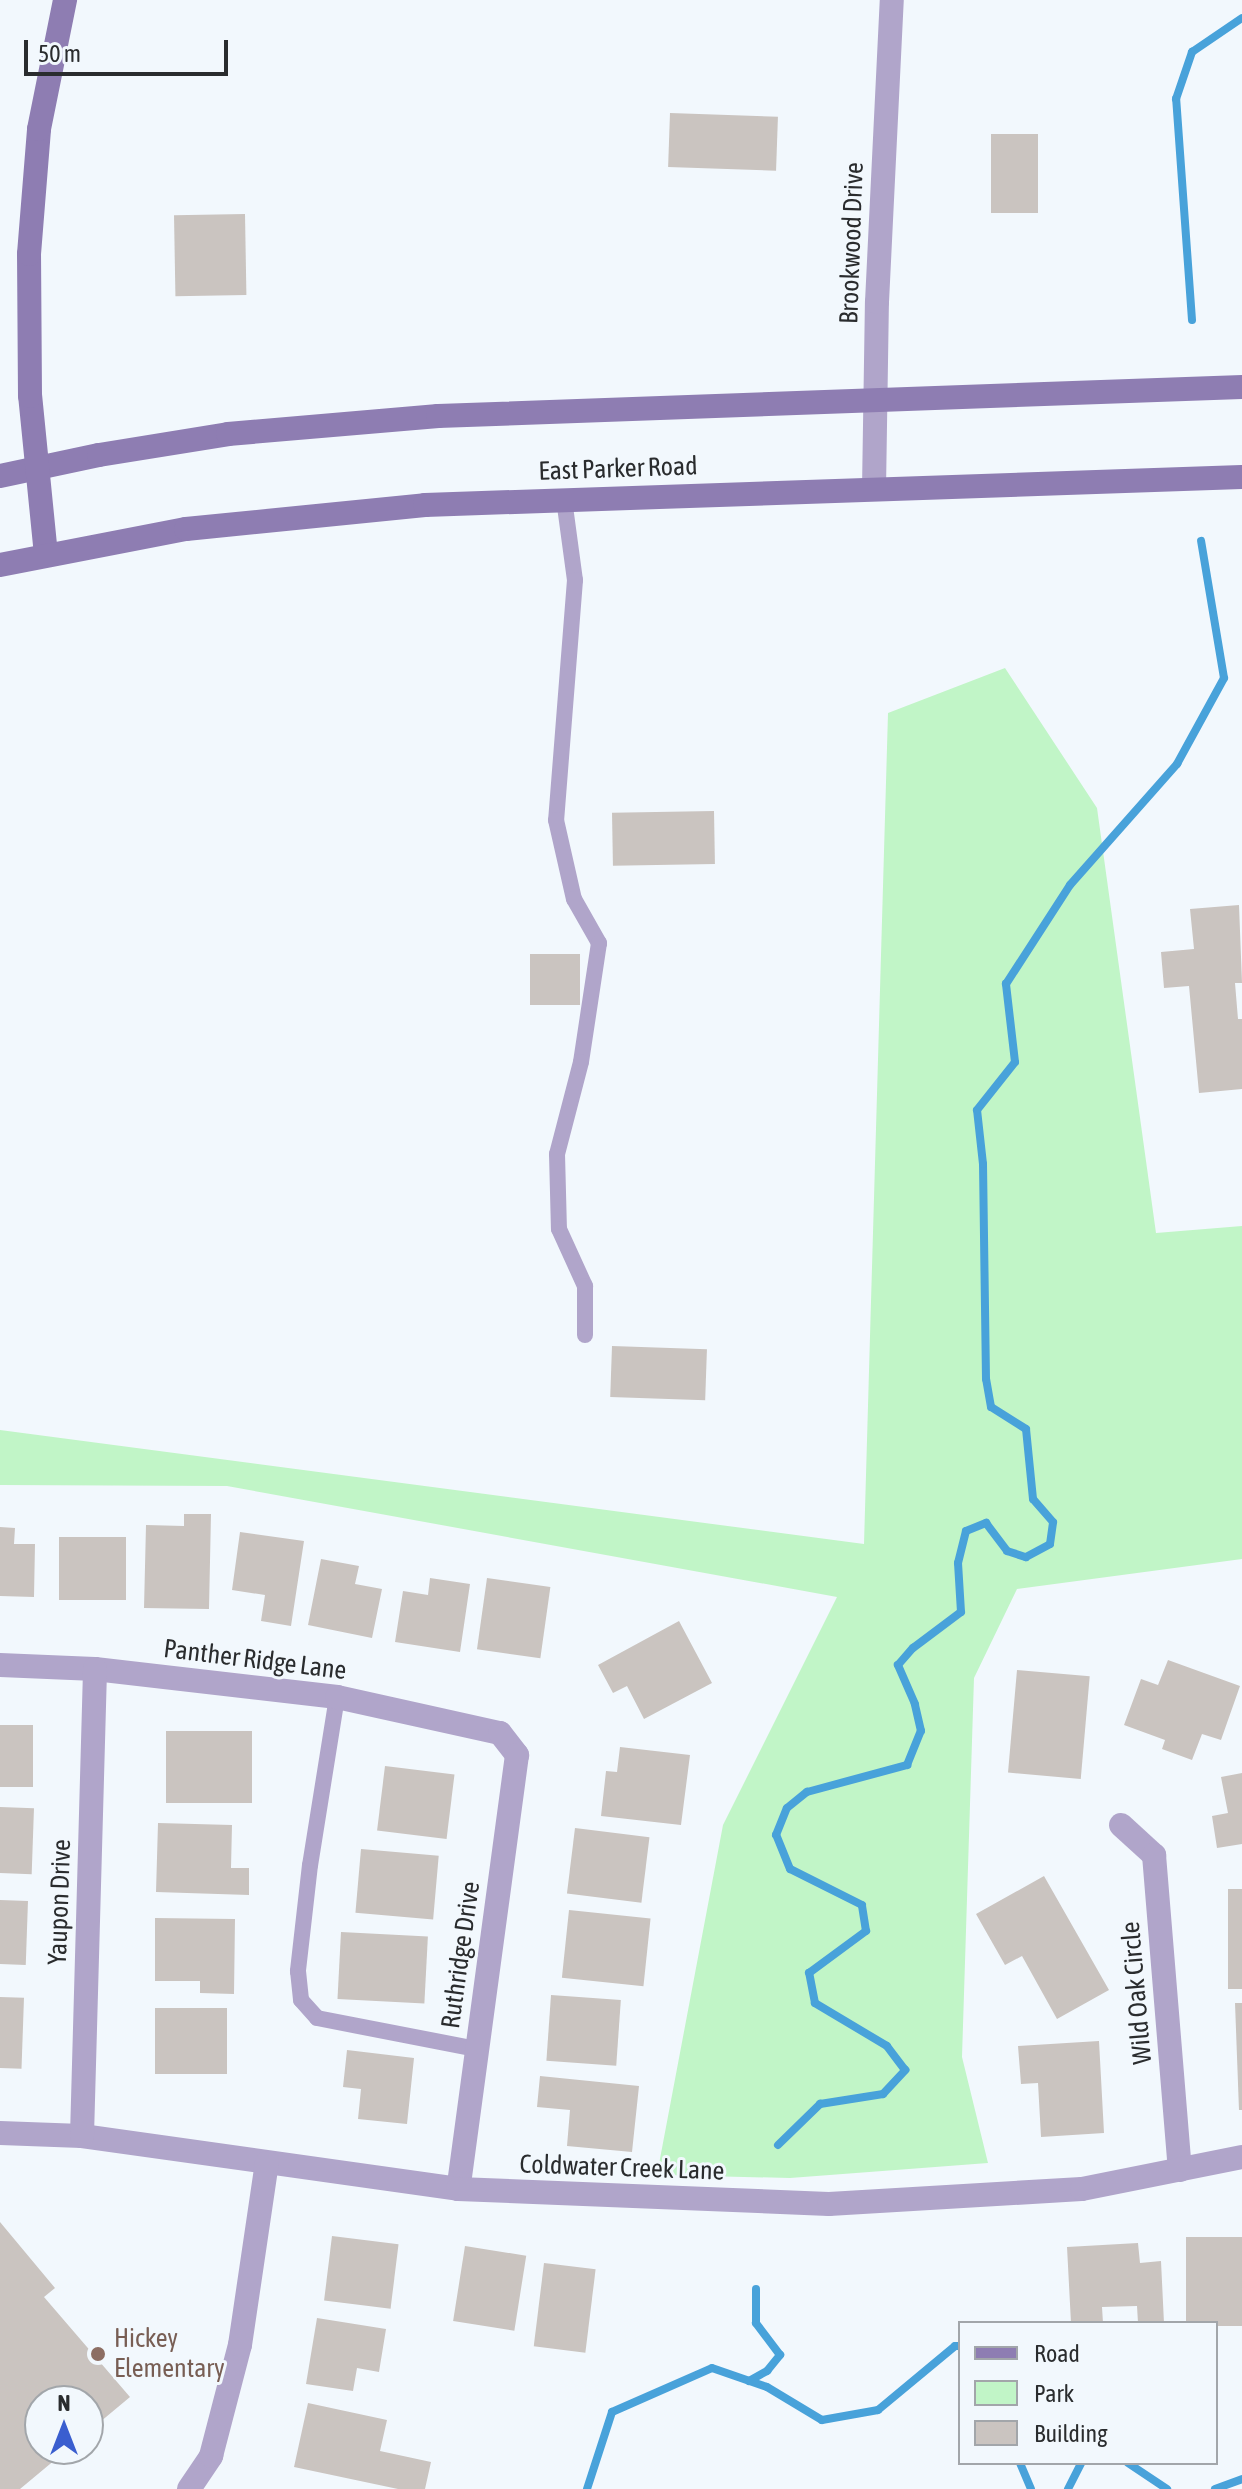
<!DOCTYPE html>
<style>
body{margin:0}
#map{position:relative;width:1242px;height:2489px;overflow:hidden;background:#f2f8fd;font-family:"Asap Condensed",sans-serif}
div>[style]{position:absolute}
.green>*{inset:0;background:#c1f5c7}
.stream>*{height:8px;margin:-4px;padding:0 4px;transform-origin:4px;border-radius:4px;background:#48a2da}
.building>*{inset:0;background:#cac4c0;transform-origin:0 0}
.lane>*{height:16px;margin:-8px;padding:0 8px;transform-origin:8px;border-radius:8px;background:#b0a5ca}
.street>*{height:24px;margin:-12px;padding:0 12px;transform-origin:12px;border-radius:12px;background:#b0a5ca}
.secondary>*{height:24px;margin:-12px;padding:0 12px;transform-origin:12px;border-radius:12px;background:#8e7db2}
.dots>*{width:22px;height:22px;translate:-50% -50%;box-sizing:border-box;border:4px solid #f2f8fd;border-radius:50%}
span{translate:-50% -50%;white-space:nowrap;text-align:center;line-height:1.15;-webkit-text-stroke:6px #f2f8fd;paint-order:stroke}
.street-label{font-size:26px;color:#2a2c2e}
.education-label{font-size:26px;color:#785e54}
.left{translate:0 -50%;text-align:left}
.legend{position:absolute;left:958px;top:2321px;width:260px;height:144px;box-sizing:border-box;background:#f2f8fd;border:2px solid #a2a6aa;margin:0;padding:10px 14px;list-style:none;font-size:24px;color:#2a2c2e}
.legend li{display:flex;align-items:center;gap:16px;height:40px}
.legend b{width:40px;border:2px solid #a2a6aa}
.north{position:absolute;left:24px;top:2385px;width:80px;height:80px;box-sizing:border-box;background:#f2f8fd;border:2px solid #a2a6aa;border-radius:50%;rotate:0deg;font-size:22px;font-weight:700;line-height:32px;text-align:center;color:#2a2c2e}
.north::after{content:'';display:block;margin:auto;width:28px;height:36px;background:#3a5ecf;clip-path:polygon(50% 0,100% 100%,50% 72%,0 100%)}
.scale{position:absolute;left:24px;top:40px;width:204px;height:36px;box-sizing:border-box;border:4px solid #2a2c2e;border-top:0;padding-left:10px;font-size:24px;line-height:28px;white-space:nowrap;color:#2a2c2e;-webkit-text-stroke:6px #f2f8fd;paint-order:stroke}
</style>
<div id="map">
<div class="green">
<i style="clip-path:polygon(1005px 668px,1097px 808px,1156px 1233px,1242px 1226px,1242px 1559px,1017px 1589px,974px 1678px,962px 2057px,988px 2163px,790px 2178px,663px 2175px,659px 2164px,723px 1825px,837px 1597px,227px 1486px,0 1485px,0 1430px,864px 1544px,888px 713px)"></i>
</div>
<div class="stream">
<i style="left:1192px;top:320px;width:222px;rotate:-94.1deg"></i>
<i style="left:1176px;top:99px;width:50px;rotate:-71.2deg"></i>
<i style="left:1192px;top:52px;width:60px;rotate:-34.2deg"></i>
<i style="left:778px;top:2145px;width:59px;rotate:-44.3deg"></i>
<i style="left:820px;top:2104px;width:64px;rotate:-9deg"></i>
<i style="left:883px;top:2094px;width:33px;rotate:-47deg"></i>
<i style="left:905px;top:2070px;width:30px;rotate:-127deg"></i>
<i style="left:887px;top:2046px;width:84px;rotate:-149.2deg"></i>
<i style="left:815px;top:2003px;width:31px;rotate:-101deg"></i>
<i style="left:809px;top:1973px;width:71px;rotate:-36.4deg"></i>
<i style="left:866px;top:1931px;width:26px;rotate:-99deg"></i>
<i style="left:862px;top:1905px;width:80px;rotate:-153.4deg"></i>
<i style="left:790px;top:1869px;width:37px;rotate:-112deg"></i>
<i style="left:776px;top:1835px;width:29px;rotate:-68deg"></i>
<i style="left:787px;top:1808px;width:26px;rotate:-39deg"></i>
<i style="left:807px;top:1792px;width:104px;rotate:-15.1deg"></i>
<i style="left:907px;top:1765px;width:37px;rotate:-68deg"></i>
<i style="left:921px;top:1731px;width:28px;rotate:-103deg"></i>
<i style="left:915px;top:1704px;width:43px;rotate:-113.6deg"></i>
<i style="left:898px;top:1665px;width:23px;rotate:-49deg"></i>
<i style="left:913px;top:1648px;width:60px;rotate:-36.9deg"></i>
<i style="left:961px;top:1612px;width:49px;rotate:-93.5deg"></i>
<i style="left:958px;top:1563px;width:33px;rotate:-76deg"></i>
<i style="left:966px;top:1531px;width:22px;rotate:-22deg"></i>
<i style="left:986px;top:1523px;width:35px;rotate:53deg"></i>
<i style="left:1007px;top:1551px;width:20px;rotate:18deg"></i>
<i style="left:1026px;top:1557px;width:27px;rotate:-28deg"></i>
<i style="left:1050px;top:1544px;width:22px;rotate:-82deg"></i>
<i style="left:1053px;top:1522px;width:30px;rotate:-131deg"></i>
<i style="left:1033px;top:1499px;width:70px;rotate:-95.7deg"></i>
<i style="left:1026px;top:1429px;width:41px;rotate:-147.8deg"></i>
<i style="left:991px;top:1407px;width:28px;rotate:-100deg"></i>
<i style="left:986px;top:1379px;width:215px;rotate:-90.8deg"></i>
<i style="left:983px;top:1164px;width:54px;rotate:-96.3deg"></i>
<i style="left:977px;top:1110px;width:61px;rotate:-51.6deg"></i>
<i style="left:1015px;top:1062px;width:79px;rotate:-96.6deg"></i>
<i style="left:1006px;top:984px;width:118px;rotate:-57.1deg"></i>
<i style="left:1070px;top:885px;width:162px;rotate:-48.5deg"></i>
<i style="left:1177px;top:764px;width:98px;rotate:-61.3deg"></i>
<i style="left:1224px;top:678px;width:139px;rotate:-99.5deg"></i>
<i style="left:749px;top:2381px;width:21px;rotate:-29deg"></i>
<i style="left:767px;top:2371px;width:21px;rotate:-51deg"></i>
<i style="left:780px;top:2355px;width:40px;rotate:-127deg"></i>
<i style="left:756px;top:2323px;width:34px;rotate:-90deg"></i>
<i style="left:1020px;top:2463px;width:28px;rotate:67deg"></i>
<i style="left:1128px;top:2463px;width:47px;rotate:33.7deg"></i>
<i style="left:587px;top:2489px;width:81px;rotate:-72deg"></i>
<i style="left:612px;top:2412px;width:109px;rotate:-23.7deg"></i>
<i style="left:712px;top:2368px;width:58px;rotate:19.1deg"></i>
<i style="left:767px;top:2387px;width:64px;rotate:31deg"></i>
<i style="left:822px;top:2420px;width:57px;rotate:-10.1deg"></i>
<i style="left:878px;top:2410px;width:100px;rotate:-39.7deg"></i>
<i style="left:955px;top:2346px;width:5px"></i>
<i style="left:1068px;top:2489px;width:29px;rotate:-63deg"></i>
<i style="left:1215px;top:2489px;width:29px;rotate:-20deg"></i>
</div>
<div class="building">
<i style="left:670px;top:113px;width:108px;height:54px;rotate:2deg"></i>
<i style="left:991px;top:134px;width:47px;height:79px"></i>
<i style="left:245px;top:214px;width:81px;height:71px;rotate:89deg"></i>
<i style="left:714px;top:811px;width:53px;height:102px;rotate:89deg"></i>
<i style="clip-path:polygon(1239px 905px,1242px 983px,1235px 983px,1238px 1019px,1242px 1019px,1242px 1089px,1199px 1093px,1189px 986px,1164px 988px,1161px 952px,1194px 949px,1190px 909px)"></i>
<i style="left:530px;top:954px;width:50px;height:51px"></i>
<i style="left:612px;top:1346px;width:95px;height:51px;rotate:2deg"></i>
<i style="clip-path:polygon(184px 1514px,211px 1514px,209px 1609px,144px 1608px,146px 1525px,184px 1526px)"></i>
<i style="clip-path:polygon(0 1527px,15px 1528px,14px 1544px,35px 1544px,34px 1597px,0 1596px)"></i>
<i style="clip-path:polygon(240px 1532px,304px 1541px,291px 1626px,261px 1621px,265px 1595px,232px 1590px)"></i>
<i style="left:59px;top:1537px;width:67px;height:63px"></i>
<i style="clip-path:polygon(321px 1559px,359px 1566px,355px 1584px,382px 1589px,372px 1638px,308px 1625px)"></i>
<i style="clip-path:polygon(430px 1578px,470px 1584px,460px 1652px,395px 1642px,403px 1591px,428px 1595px)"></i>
<i style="left:487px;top:1578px;width:64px;height:72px;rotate:8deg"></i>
<i style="clip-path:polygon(679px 1621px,712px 1683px,644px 1719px,627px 1686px,613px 1693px,598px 1665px)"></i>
<i style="clip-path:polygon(1168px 1660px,1240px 1686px,1221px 1740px,1202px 1734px,1192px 1760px,1162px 1749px,1165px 1740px,1124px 1725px,1141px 1679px,1158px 1685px)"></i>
<i style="left:1017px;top:1670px;width:73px;height:103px;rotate:5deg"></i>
<i style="left:0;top:1725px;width:33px;height:62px"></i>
<i style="left:166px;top:1731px;width:86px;height:72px"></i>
<i style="clip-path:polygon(620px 1747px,690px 1755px,681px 1825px,601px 1816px,606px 1771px,617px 1772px)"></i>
<i style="left:385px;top:1766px;width:70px;height:65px;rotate:7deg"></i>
<i style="clip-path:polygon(1242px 1773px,1242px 1844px,1217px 1848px,1212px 1816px,1228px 1813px,1221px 1777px)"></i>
<i style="left:0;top:1807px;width:34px;height:66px;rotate:2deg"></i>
<i style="clip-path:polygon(158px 1823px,232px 1825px,231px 1868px,249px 1868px,249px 1895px,156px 1892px)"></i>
<i style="left:575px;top:1828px;width:75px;height:66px;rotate:7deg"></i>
<i style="left:361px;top:1849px;width:78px;height:64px;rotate:5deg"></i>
<i style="clip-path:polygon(1044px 1876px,1109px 1990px,1057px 2019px,1022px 1956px,1005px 1965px,976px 1914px)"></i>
<i style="left:1228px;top:1889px;width:14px;height:100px"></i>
<i style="left:0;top:1900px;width:28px;height:64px;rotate:2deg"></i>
<i style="left:569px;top:1910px;width:82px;height:68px;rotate:6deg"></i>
<i style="clip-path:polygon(155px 1918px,235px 1919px,234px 1994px,200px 1993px,200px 1981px,155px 1981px)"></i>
<i style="left:341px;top:1932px;width:87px;height:67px;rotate:3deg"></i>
<i style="left:551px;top:1995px;width:70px;height:66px;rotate:4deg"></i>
<i style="left:0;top:1997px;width:24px;height:71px;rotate:2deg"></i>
<i style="clip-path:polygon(1235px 2003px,1242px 2003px,1242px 2110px,1239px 2110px)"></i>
<i style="left:155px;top:2008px;width:72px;height:66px"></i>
<i style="clip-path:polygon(1099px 2041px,1104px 2133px,1041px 2137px,1038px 2083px,1021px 2084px,1018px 2046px)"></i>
<i style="clip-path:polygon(347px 2050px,414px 2058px,407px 2124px,358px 2119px,361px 2089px,343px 2087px)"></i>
<i style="clip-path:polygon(540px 2076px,639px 2086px,632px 2152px,567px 2146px,570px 2110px,537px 2107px)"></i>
<i style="clip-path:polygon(0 2222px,55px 2288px,44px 2297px,130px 2397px,88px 2432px,88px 2401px,40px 2401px,40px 2449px,68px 2449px,20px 2489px,0 2489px)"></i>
<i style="left:332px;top:2236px;width:67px;height:65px;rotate:7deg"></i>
<i style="left:1242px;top:2237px;width:89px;height:56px;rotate:90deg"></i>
<i style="clip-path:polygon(1138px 2243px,1140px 2263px,1161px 2261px,1164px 2323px,1138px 2323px,1137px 2306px,1102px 2307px,1103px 2323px,1071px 2323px,1067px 2247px)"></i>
<i style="left:465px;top:2246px;width:62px;height:76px;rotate:9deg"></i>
<i style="left:544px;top:2263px;width:52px;height:84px;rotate:7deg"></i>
<i style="clip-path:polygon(317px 2318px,386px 2329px,379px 2372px,357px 2368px,353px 2391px,306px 2384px)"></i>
<i style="clip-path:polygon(308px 2403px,387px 2420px,380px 2451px,431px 2462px,425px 2489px,398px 2489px,294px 2467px)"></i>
</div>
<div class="lane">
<i style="left:564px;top:499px;width:82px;rotate:82.3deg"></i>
<i style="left:575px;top:580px;width:241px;rotate:94.5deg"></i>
<i style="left:556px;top:820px;width:81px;rotate:77.2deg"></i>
<i style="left:574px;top:899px;width:51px;rotate:60.4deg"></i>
<i style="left:599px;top:943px;width:120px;rotate:98.6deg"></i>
<i style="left:581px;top:1062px;width:95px;rotate:104.6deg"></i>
<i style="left:557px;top:1154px;width:75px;rotate:88.5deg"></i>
<i style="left:559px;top:1229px;width:63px;rotate:65.5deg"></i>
<i style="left:585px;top:1286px;width:49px;rotate:90deg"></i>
<i style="left:337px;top:1697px;width:170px;rotate:99.1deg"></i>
<i style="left:310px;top:1865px;width:107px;rotate:96.5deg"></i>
<i style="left:298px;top:1971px;width:29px;rotate:84deg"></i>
<i style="left:301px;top:2000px;width:24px;rotate:48deg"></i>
<i style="left:317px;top:2018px;width:163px;rotate:11deg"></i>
</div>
<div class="street">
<i style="left:874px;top:489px;width:187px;rotate:-89.1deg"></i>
<i style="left:877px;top:302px;width:302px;rotate:-87.2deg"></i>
<i style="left:0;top:1665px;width:95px;rotate:2.4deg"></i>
<i style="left:95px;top:1669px;width:244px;rotate:6.6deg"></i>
<i style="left:337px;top:1697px;width:167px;rotate:12.5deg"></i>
<i style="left:500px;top:1733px;width:28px;rotate:52deg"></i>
<i style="left:517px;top:1755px;width:438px;rotate:97.7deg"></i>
<i style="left:1121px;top:1825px;width:45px;rotate:42.3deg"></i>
<i style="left:1154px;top:1855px;width:316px;rotate:85.3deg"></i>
<i style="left:0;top:2133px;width:82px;rotate:2.1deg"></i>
<i style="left:82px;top:2136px;width:380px;rotate:8deg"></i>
<i style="left:458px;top:2189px;width:371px;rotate:2.3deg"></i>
<i style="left:829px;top:2204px;width:253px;rotate:-3.4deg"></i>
<i style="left:1082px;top:2189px;width:163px;rotate:-11.3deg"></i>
<i style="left:82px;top:2136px;width:467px;rotate:-88.4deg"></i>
<i style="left:189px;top:2489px;width:40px;rotate:-56deg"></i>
<i style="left:211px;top:2456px;width:115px;rotate:-75.4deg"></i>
<i style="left:240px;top:2345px;width:184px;rotate:-81.6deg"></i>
</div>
<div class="secondary">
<i style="left:0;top:476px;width:101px;rotate:-12deg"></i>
<i style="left:99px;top:455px;width:131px;rotate:-9.2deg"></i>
<i style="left:228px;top:434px;width:211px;rotate:-4.9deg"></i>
<i style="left:438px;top:416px;width:805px;rotate:-2.07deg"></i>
<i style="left:46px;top:555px;width:160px;rotate:-95.7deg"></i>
<i style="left:30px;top:396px;width:142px;rotate:-90.4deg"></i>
<i style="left:29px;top:254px;width:125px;rotate:-85.4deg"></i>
<i style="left:39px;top:129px;width:132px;rotate:-78.6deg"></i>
<i style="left:0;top:565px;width:189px;rotate:-11deg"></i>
<i style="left:186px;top:529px;width:240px;rotate:-5.7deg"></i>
<i style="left:425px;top:505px;width:817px;rotate:-1.96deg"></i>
</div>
<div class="dots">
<i style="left:98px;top:2354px;background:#8d6e63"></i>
</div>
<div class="street-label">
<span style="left:852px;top:243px;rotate:-88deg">Brookwood Drive</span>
<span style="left:618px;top:469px;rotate:-2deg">East Parker Road</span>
<span style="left:255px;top:1660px;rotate:7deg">Panther Ridge Lane</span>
<span style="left:60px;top:1902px;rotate:-88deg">Yaupon Drive</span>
<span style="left:461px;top:1955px;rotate:-82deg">Ruthridge Drive</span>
<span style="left:1137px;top:1993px;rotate:-95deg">Wild Oak Circle</span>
<span style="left:622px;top:2168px;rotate:2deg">Coldwater Creek Lane</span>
</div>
<div class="education-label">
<span class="left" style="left:114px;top:2354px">Hickey<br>Elementary</span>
</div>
<ul class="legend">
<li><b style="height:10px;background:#8e7db2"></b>Road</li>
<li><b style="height:22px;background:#c1f5c7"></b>Park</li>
<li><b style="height:22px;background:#cac4c0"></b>Building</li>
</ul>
<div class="north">N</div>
<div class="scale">50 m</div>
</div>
